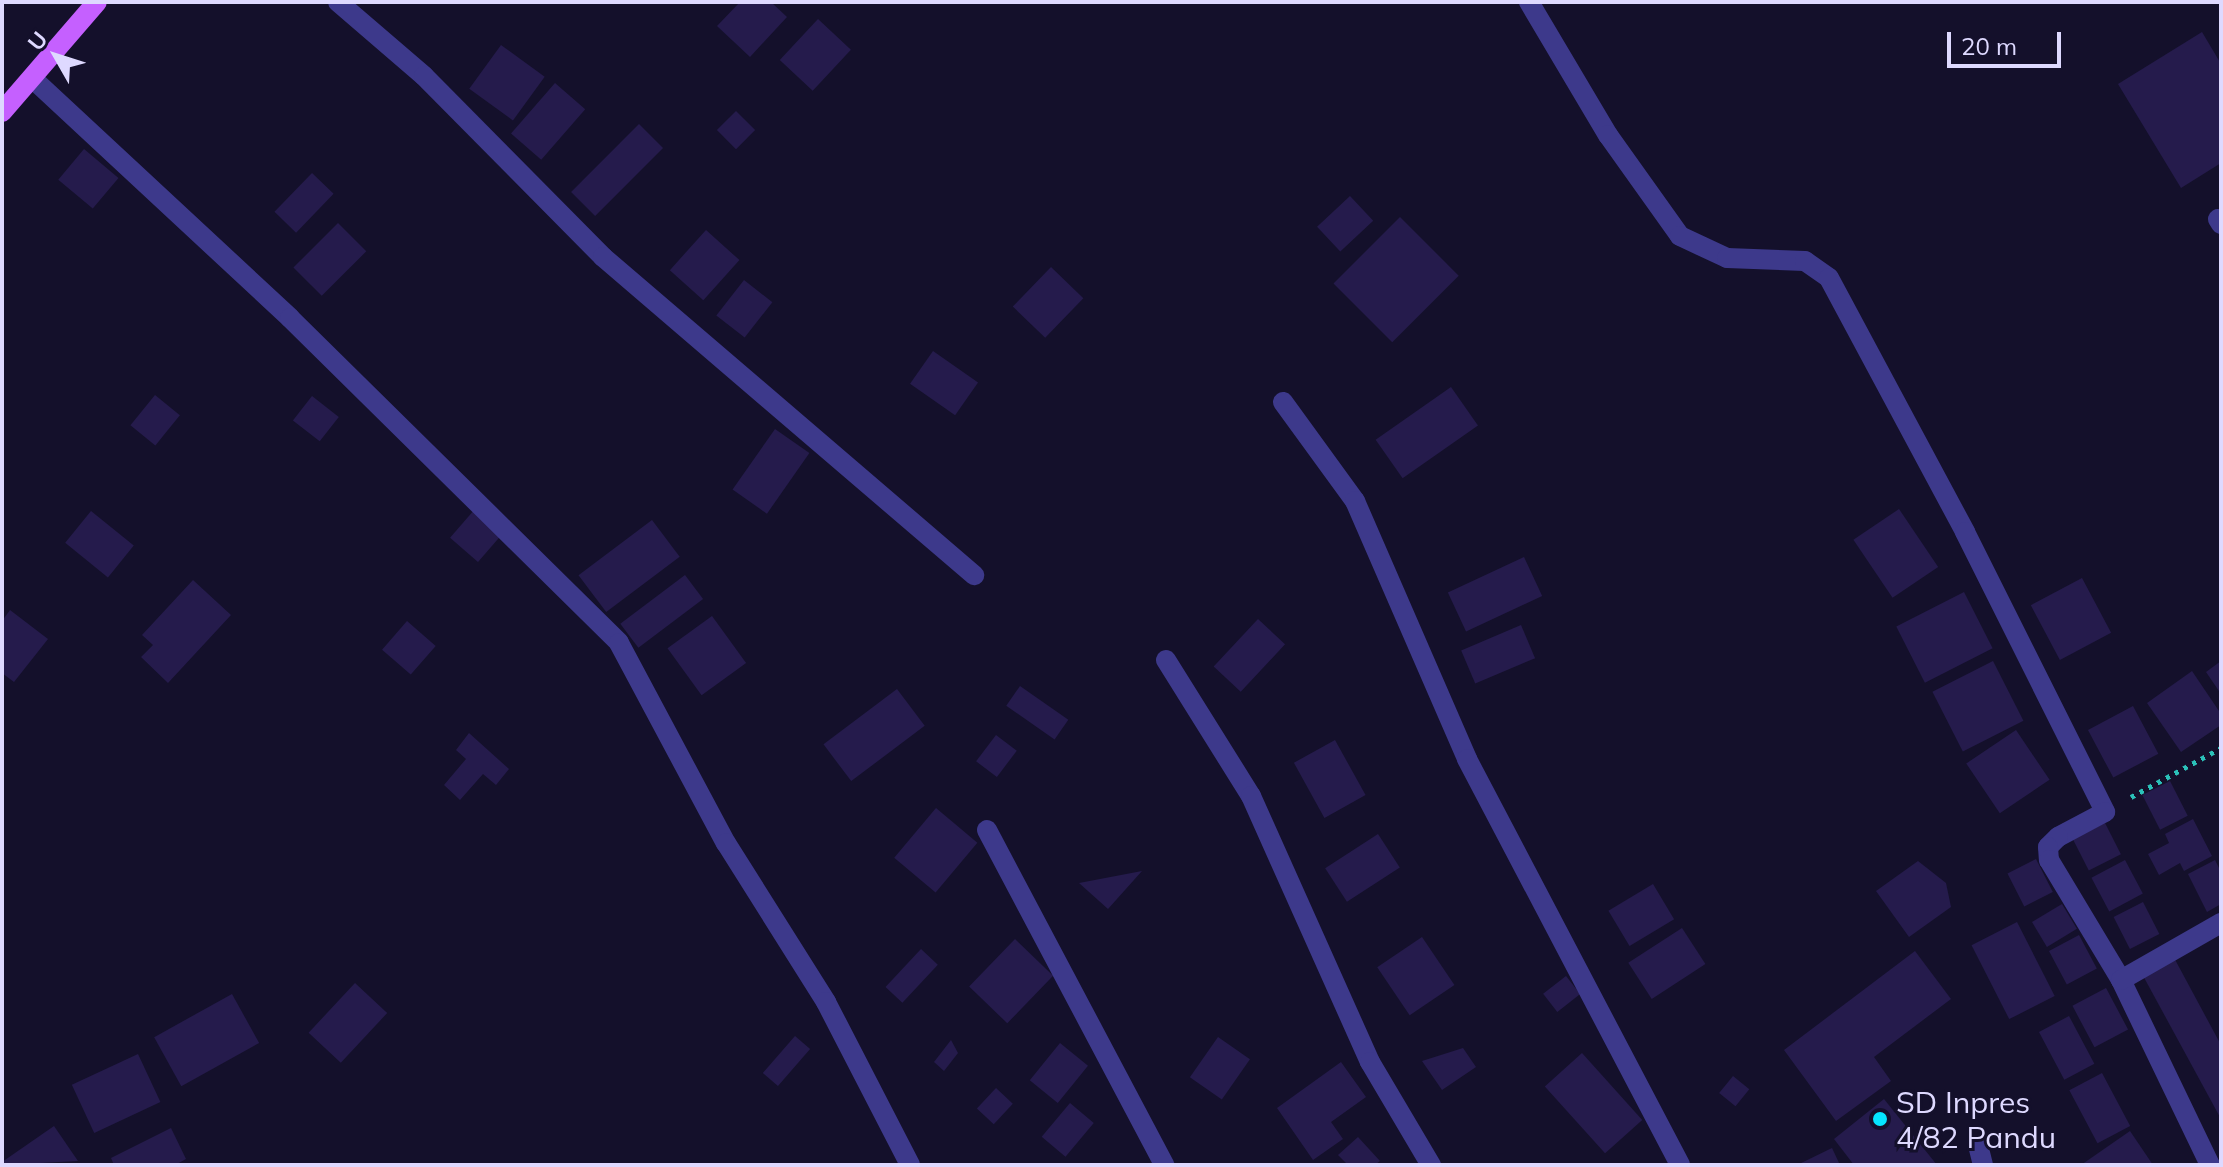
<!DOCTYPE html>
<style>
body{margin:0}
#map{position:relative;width:2223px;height:1167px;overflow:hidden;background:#14102b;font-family:Mulish,sans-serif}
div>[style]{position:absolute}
.building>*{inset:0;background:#251b4c;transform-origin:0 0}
.path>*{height:5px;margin-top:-2.5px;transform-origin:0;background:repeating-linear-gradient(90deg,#2bc1b9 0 4px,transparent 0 10px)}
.minor>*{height:20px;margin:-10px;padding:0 10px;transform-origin:10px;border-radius:10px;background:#3d398b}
.major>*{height:20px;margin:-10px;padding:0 10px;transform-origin:10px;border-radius:10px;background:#c560ff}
.dots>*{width:22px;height:22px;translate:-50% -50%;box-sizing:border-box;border:4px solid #14102b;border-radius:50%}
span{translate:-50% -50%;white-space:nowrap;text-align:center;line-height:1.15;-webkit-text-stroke:6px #14102b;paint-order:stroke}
.poi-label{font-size:30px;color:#ded9ff}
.left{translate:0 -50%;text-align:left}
.frame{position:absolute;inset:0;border:4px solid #ded9ff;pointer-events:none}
.north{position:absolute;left:16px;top:16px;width:80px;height:80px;-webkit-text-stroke:6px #14102b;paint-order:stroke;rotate:309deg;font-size:22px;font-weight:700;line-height:32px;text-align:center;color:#ded9ff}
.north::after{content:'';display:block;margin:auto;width:28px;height:36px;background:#ded9ff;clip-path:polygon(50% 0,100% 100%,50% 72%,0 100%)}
.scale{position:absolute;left:1947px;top:32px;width:114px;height:36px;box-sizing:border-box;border:4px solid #ded9ff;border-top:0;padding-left:10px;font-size:24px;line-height:28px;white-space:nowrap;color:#ded9ff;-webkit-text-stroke:6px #14102b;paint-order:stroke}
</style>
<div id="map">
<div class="building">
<i style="clip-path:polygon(740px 2px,771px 2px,787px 17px,750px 57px,717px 26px)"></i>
<i style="left:818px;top:19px;width:45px;height:56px;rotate:43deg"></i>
<i style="clip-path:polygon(2202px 32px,2221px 64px,2221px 163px,2181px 188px,2118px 84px)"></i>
<i style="left:501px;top:45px;width:54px;height:54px;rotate:36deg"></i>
<i style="left:555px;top:83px;width:40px;height:67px;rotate:41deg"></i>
<i style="left:736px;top:111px;width:27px;height:27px;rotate:45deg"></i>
<i style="left:639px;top:124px;width:34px;height:96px;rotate:45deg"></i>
<i style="left:84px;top:149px;width:45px;height:40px;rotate:40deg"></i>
<i style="left:312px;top:173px;width:30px;height:54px;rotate:44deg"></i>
<i style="left:1350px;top:196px;width:34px;height:45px;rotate:47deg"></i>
<i style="left:1400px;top:217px;width:83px;height:94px;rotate:45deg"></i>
<i style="left:338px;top:223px;width:40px;height:63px;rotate:45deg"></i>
<i style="left:706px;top:230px;width:45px;height:54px;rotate:42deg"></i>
<i style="left:1051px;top:267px;width:45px;height:55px;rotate:44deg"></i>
<i style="left:744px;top:280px;width:36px;height:45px;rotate:38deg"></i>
<i style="left:933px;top:351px;width:55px;height:40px;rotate:35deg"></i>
<i style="left:1451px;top:387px;width:47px;height:92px;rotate:55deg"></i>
<i style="left:155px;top:395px;width:32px;height:39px;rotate:39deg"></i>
<i style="left:312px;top:396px;width:34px;height:31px;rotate:38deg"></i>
<i style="left:775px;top:429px;width:42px;height:74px;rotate:35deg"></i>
<i style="left:475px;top:509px;width:37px;height:38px;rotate:41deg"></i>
<i style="left:1899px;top:509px;width:70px;height:55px;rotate:56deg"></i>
<i style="left:91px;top:511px;width:55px;height:41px;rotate:39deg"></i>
<i style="left:652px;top:520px;width:46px;height:92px;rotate:53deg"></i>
<i style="left:1524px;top:557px;width:43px;height:84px;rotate:65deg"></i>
<i style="left:685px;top:575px;width:30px;height:81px;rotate:53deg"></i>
<i style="left:2082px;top:578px;width:62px;height:58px;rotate:62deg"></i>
<i style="clip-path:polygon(193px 580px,231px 615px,168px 683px,141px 657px,153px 645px,142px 635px)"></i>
<i style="left:1964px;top:592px;width:63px;height:76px;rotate:63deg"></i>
<i style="clip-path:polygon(10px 610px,48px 639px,14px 682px,2px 673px,2px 621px)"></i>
<i style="left:712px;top:616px;width:58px;height:55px;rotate:54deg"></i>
<i style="left:1258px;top:619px;width:37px;height:65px;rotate:43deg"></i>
<i style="left:407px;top:621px;width:38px;height:38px;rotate:41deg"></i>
<i style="left:1521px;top:625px;width:36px;height:65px;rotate:67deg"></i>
<i style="left:1993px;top:661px;width:67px;height:68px;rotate:63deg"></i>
<i style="clip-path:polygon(2221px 661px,2221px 694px,2206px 672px)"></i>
<i style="clip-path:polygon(2192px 671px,2221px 714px,2221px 725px,2181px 752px,2147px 703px)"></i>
<i style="left:1020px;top:686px;width:59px;height:24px;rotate:35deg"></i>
<i style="left:897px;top:689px;width:46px;height:92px;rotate:53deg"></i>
<i style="left:2133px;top:706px;width:54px;height:51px;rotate:62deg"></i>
<i style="left:2016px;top:730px;width:60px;height:60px;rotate:56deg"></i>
<i style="clip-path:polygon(469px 733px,509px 769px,496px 785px,483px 774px,460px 800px,444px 785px,466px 759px,456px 750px)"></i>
<i style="left:996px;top:735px;width:26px;height:33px;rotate:37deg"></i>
<i style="left:1335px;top:740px;width:63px;height:47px;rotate:61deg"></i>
<i style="left:2170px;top:781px;width:39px;height:31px;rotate:63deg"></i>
<i style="left:936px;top:808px;width:54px;height:65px;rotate:40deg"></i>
<i style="clip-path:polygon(2193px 819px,2212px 856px,2184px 871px,2180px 863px,2159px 875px,2148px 854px,2169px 843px,2165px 834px)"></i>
<i style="left:2105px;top:823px;width:35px;height:36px;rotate:63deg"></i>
<i style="left:1378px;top:834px;width:40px;height:63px;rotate:57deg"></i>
<i style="left:2036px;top:859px;width:37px;height:32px;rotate:63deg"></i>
<i style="left:2125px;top:860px;width:38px;height:38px;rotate:62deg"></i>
<i style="clip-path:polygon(2215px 860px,2221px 872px,2221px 904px,2207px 912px,2188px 874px)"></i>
<i style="clip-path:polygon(1918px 861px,1946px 883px,1951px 907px,1909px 937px,1876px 891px)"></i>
<i style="clip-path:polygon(1142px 871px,1108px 909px,1079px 883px)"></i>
<i style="left:1653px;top:884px;width:41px;height:52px;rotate:59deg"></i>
<i style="left:2143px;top:902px;width:36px;height:33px;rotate:63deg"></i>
<i style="left:2062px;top:904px;width:29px;height:35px;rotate:59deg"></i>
<i style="left:2017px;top:922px;width:83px;height:51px;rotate:63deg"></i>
<i style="left:1682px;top:928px;width:43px;height:64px;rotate:57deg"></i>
<i style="left:2079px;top:935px;width:38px;height:34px;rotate:62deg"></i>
<i style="left:1422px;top:937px;width:58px;height:54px;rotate:56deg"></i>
<i style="left:1015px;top:939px;width:53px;height:66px;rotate:44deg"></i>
<i style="left:921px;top:949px;width:23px;height:52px;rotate:43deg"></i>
<i style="clip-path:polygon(1915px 951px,1951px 999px,1874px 1057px,1891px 1081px,1836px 1121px,1784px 1050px)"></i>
<i style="clip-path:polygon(2172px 954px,2221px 1045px,2221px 1119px,2141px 972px)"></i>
<i style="left:1566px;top:976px;width:23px;height:29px;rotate:52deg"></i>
<i style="left:355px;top:983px;width:44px;height:68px;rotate:43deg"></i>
<i style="left:2106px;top:988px;width:47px;height:38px;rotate:62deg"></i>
<i style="left:232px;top:994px;width:56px;height:89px;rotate:61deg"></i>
<i style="left:2069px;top:1016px;width:54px;height:34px;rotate:62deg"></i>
<i style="left:795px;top:1036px;width:20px;height:49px;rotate:41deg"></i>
<i style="left:1218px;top:1037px;width:39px;height:49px;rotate:35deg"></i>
<i style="clip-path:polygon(951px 1040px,958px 1053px,944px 1071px,934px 1062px)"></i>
<i style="left:1060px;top:1043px;width:36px;height:48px;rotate:39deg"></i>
<i style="clip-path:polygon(1463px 1048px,1476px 1067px,1442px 1090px,1422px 1061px)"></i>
<i style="left:1582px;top:1053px;width:90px;height:50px;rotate:48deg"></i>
<i style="left:138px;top:1054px;width:53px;height:73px;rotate:65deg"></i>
<i style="clip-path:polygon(1341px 1062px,1366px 1097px,1331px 1122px,1343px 1139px,1313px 1160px,1277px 1108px)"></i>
<i style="left:2102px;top:1073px;width:60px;height:37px;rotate:62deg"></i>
<i style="left:1733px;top:1076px;width:21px;height:22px;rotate:39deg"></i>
<i style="left:996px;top:1088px;width:23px;height:28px;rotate:43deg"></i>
<i style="clip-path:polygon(1884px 1099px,1937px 1165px,1854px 1165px,1834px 1139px)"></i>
<i style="left:1070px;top:1103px;width:31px;height:44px;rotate:40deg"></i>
<i style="clip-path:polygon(54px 1126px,78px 1161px,2px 1165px,2px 1162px)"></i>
<i style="clip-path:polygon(171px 1128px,186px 1159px,175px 1165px,114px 1165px,111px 1158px)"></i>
<i style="clip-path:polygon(2130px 1131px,2153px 1165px,2081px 1165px)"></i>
<i style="clip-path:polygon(1358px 1137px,1380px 1161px,1375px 1165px,1348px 1165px,1338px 1155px)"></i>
<i style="clip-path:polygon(1832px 1148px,1840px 1165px,1797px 1165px)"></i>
</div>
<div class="path">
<i style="left:2131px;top:797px;width:102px;rotate:-28.6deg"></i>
</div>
<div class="minor">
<i style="left:338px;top:2px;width:113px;rotate:40.7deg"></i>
<i style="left:424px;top:76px;width:255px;rotate:45.3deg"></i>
<i style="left:603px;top:257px;width:489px;rotate:40.6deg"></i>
<i style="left:1529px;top:2px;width:155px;rotate:59.3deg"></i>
<i style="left:1608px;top:135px;width:124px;rotate:54.5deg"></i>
<i style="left:1680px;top:236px;width:52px;rotate:25.1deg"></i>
<i style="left:1727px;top:258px;width:78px;rotate:2.2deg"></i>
<i style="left:1805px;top:261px;width:29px;rotate:35deg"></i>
<i style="left:1829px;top:278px;width:288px;rotate:61.8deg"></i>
<i style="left:1965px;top:532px;width:313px;rotate:63.4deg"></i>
<i style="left:2105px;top:812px;width:53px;rotate:152deg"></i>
<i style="left:2058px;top:837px;width:14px;rotate:135deg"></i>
<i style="left:2048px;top:847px;width:13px;rotate:86deg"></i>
<i style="left:2049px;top:860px;width:140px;rotate:59deg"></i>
<i style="left:2121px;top:980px;width:205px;rotate:64.3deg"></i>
<i style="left:32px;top:78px;width:352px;rotate:42.9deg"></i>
<i style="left:290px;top:318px;width:462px;rotate:44.6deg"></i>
<i style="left:619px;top:643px;width:227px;rotate:61.9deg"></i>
<i style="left:726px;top:843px;width:188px;rotate:57.8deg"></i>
<i style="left:826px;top:1002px;width:183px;rotate:62.7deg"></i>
<i style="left:2218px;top:219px;width:6px;rotate:59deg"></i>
<i style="left:1283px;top:402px;width:122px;rotate:54deg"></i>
<i style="left:1355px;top:501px;width:281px;rotate:66.5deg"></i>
<i style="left:1467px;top:759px;width:458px;rotate:62.3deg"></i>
<i style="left:1166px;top:660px;width:160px;rotate:58deg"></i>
<i style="left:1251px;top:796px;width:291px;rotate:65.9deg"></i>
<i style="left:1370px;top:1062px;width:120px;rotate:59.4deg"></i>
<i style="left:987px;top:830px;width:379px;rotate:62.1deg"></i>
<i style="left:2121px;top:980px;width:115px;rotate:-29.7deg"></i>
<i style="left:1979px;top:1149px;width:16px;rotate:76deg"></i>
</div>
<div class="major">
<i style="left:2px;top:112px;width:145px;rotate:-49.2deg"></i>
</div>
<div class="dots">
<i style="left:1880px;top:1119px;background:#05e5ff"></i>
</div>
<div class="poi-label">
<span class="left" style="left:1896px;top:1119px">SD Inpres<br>4/82 Pandu</span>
</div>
<div class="frame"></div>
<div class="north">U</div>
<div class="scale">20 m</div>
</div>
